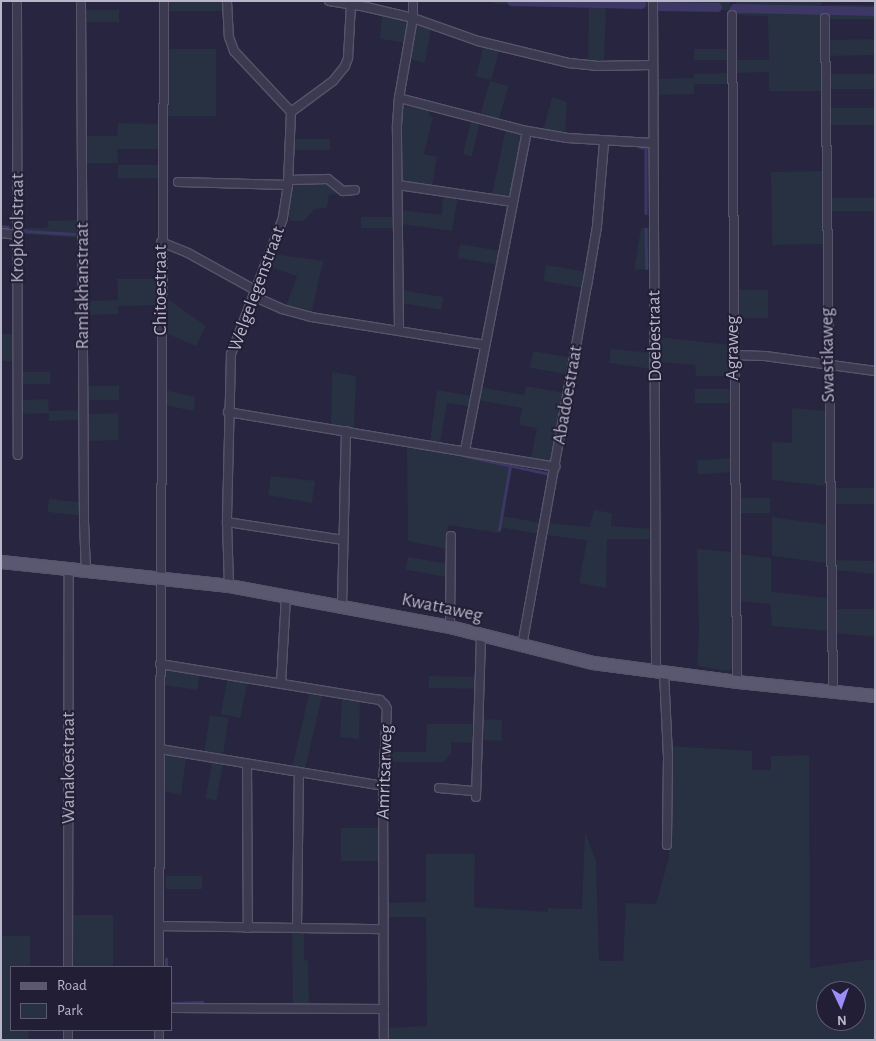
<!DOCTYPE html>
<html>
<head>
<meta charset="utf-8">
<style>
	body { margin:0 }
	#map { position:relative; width:876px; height:1041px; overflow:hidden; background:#282540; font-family:"Alegreya Sans",sans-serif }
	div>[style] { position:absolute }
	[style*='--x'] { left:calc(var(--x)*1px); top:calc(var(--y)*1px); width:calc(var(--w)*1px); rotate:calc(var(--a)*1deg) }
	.green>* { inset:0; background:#273141; transform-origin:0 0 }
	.stream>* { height:2.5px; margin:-1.25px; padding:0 1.25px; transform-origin:1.25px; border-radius:1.25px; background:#3c3765 }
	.canal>* { height:9px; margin:-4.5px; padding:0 4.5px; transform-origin:4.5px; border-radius:4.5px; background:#3c3765 }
	.roads { filter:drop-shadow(1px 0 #57546a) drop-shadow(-1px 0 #57546a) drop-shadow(0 1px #57546a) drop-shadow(0 -1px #57546a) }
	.minor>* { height:8px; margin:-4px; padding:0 4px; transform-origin:4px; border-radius:4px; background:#3c3a50 }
	.primary>* { height:12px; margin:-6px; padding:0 6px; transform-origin:6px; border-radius:6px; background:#5a5870 }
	span { translate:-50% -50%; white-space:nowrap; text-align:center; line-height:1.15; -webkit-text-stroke:4px #211e35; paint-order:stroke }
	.street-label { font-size:19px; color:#b9b6ca }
	.frame { position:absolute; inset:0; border:2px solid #b9b6ca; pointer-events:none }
	.legend { position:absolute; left:10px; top:966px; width:162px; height:65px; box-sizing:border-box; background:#211e35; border:1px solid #5e5b71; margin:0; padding:6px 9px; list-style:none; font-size:15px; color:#b9b6ca }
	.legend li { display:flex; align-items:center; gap:10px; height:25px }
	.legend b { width:25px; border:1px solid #5e5b71 }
	.north { position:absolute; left:816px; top:981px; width:50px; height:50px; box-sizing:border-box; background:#211e35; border:1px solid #5e5b71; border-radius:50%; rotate:177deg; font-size:14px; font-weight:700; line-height:20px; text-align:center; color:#b9b6ca }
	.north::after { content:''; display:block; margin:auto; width:18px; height:22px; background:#9c8ef8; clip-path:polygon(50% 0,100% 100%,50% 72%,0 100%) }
</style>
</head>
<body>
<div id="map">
	<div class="green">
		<i style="left:167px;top:1px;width:56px;height:10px"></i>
		<i style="clip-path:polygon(483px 1px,649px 1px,649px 7px,606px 7px,604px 62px,588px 62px,589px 7px,499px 4px)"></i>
		<i style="left:659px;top:1px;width:71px;height:9px"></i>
		<i style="clip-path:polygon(736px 1px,821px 2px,823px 91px,769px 91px,769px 72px,734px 73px,734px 60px,769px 60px,768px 16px,736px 15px)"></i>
		<i style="clip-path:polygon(827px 5px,875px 5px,875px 55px,827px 56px,827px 40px,875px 39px,874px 19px,827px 19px)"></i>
		<i style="left:119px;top:10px;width:12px;height:35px;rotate:90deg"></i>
		<i style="clip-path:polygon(382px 14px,409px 21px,407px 43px,380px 39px)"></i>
		<i style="clip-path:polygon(419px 24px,431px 28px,425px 63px,410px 59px,415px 27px)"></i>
		<i style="left:484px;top:45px;width:16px;height:32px;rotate:15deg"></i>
		<i style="left:166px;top:49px;width:50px;height:67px"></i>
		<i style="left:728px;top:49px;width:11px;height:34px;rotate:90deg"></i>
		<i style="clip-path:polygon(728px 73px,728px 84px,694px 84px,694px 94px,656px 95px,655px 79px,694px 78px,694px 74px)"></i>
		<i style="left:875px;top:74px;width:15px;height:47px;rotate:90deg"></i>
		<i style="left:490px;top:81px;width:19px;height:34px;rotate:16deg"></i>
		<i style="clip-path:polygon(552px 97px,567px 102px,565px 134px,543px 131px)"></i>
		<i style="clip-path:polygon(405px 106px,430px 109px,429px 116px,433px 117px,424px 154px,437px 157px,432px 187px,401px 181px,400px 126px,401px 109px)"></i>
		<i style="left:875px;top:108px;width:17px;height:48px;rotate:90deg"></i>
		<i style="left:471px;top:120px;width:9px;height:35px;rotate:13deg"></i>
		<i style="clip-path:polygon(118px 123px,161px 124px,160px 149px,117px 149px,118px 163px,87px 163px,87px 136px,117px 136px)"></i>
		<i style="clip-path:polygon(506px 128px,523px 133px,511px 197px,508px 198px,492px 195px)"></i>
		<i style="left:293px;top:139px;width:37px;height:11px"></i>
		<i style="left:118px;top:165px;width:42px;height:13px"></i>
		<i style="left:824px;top:171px;width:73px;height:53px;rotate:89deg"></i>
		<i style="clip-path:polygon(325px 181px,339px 194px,329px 195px,327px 208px,315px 209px,303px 221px,292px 221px,287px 215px,293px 185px,296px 182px)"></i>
		<i style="clip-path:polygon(443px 195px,458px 197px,452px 231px,401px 224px,401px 210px,442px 215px)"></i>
		<i style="left:875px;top:198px;width:13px;height:47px;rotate:90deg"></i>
		<i style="left:361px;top:217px;width:34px;height:11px"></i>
		<i style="clip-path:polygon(81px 220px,79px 238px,24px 234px,21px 233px,20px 228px,48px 228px,48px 221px)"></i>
		<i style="clip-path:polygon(651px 227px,651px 269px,634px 270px,641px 228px)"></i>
		<i style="left:460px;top:244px;width:41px;height:14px;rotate:10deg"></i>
		<i style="clip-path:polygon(273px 254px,323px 261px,312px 311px,286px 306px,297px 276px,268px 266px)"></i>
		<i style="left:546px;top:265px;width:41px;height:16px;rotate:10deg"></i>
		<i style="clip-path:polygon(117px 279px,159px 279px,159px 305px,118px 306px,118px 314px,85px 315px,85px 301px,118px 300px)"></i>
		<i style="left:402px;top:290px;width:42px;height:13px;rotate:10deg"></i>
		<i style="left:735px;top:290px;width:33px;height:28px"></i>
		<i style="clip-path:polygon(165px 297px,206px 326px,196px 346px,165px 333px)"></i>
		<i style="left:16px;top:334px;width:27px;height:15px;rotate:90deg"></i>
		<i style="clip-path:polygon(658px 337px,730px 345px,730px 376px,696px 376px,695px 365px,658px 362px)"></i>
		<i style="clip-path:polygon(611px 349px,652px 353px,652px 369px,609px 363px)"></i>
		<i style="left:533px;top:351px;width:39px;height:17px;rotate:10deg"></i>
		<i style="left:19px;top:372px;width:31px;height:12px"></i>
		<i style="clip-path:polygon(332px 372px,356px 376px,354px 429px,331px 425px)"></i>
		<i style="left:86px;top:386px;width:33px;height:14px"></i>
		<i style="clip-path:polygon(526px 386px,565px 393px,550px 461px,531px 458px,537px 428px,519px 425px,522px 408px,477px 400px,480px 387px,524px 395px)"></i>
		<i style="left:731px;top:389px;width:14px;height:36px;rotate:90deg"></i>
		<i style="clip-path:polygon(165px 390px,195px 397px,194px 411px,164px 405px)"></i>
		<i style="clip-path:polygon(437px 390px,472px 396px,470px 406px,447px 403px,440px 442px,430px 441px)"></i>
		<i style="clip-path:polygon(48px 399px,49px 411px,81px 410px,81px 420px,49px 421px,49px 413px,20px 414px,20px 400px)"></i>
		<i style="clip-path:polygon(792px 408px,825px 411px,826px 486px,772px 480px,772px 442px,792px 443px)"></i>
		<i style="left:118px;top:413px;width:27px;height:33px;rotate:88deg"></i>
		<i style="clip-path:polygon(407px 444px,511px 462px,502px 516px,541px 523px,539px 534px,500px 527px,499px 533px,448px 525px,447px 549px,408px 541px)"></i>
		<i style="left:731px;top:458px;width:14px;height:34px;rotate:86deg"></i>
		<i style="clip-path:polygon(271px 476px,315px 481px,312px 503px,268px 495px)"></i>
		<i style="left:875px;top:488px;width:16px;height:43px;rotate:90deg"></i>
		<i style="left:770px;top:498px;width:15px;height:32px;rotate:90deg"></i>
		<i style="left:49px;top:499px;width:31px;height:13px;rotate:6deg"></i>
		<i style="clip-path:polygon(594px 510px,612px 513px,611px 526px,654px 529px,653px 539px,607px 539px,606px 588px,579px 583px,587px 540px,545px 535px,548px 523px,590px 527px)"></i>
		<i style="clip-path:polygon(772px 517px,828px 525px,827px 563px,772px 556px)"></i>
		<i style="clip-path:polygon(697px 549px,733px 552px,734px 667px,729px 671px,697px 666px,699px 634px)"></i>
		<i style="clip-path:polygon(738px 554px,771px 558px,771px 592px,829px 598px,829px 631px,772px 626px,770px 604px,738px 601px)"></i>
		<i style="left:408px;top:557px;width:41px;height:13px;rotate:10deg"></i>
		<i style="clip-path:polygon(833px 560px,875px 561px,875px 574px,833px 570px)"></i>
		<i style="clip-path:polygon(834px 609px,875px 609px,875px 637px,834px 633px)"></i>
		<i style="left:164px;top:668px;width:36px;height:17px;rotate:8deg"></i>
		<i style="left:429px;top:676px;width:45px;height:12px;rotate:1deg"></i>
		<i style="left:228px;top:677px;width:20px;height:38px;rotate:11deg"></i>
		<i style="left:310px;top:690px;width:13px;height:81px;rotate:13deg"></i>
		<i style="clip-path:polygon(342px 696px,360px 700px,359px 739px,340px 737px)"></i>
		<i style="left:210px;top:715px;width:19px;height:40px;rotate:9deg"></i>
		<i style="left:477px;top:719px;width:25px;height:21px;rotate:2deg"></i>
		<i style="clip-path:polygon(427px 724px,473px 724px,472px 743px,451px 742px,451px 753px,444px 762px,386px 762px,386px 752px,426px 752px)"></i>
		<i style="clip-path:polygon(evenodd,670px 746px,752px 751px,752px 770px,771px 770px,771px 756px,809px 755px,810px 968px,874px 959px,875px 940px,875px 1040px,383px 1040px,382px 1028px,427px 1026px,426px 917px,384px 917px,384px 903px,426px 902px,426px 854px,475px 854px,474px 907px,548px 912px,548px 908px,582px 909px,585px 832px,596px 861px,599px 961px,623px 961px,626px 903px,656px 904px,669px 857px,670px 746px,826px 991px,856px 991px,856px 1021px,826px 1021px,826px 991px)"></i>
		<i style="clip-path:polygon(170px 754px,186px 757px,181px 795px,163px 791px,164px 758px)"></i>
		<i style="left:212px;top:762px;width:11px;height:37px;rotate:10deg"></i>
		<i style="left:341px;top:828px;width:39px;height:33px"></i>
		<i style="left:166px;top:876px;width:36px;height:13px"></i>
		<i style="left:113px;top:915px;width:52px;height:42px;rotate:90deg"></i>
		<i style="clip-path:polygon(292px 930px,304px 930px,304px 960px,308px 961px,309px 1005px,293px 1005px)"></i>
		<i style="clip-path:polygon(1px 936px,30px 936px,30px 967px,11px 967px,11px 1030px,29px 1030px,28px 1040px,1px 1040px)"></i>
	</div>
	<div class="stream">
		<i style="--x:640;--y:147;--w:6;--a:9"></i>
		<i style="--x:646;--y:148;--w:65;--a:90"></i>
		<i style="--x:1;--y:226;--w:7;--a:8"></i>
		<i style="--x:22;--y:228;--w:4;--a:56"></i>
		<i style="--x:24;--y:231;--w:50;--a:3.4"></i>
		<i style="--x:646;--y:229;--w:39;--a:89"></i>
		<i style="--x:465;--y:456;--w:83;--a:11.9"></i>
		<i style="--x:499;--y:530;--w:65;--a:-80.2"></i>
		<i style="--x:166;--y:967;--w:8;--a:-90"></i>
		<i style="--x:171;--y:1003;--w:31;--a:-2"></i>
	</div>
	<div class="canal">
		<i style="--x:511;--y:1;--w:130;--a:1.3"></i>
		<i style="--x:658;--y:6;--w:59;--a:1"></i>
		<i style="--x:734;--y:8;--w:141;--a:1.2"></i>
	</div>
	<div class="roads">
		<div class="minor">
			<i style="--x:17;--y:1;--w:454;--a:89.9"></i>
			<i style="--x:81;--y:1;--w:521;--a:89.67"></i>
			<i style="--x:84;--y:522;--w:50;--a:87.7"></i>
			<i style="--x:227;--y:1;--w:36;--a:87"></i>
			<i style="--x:229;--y:37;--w:15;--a:70"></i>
			<i style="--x:234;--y:51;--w:83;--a:46.9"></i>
			<i style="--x:291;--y:112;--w:73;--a:92.4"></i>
			<i style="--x:288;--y:185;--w:33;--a:99"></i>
			<i style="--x:283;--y:218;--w:146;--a:110.9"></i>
			<i style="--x:231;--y:354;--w:168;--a:91.4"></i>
			<i style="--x:227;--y:522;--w:64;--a:88.2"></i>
			<i style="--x:329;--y:1;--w:37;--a:9"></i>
			<i style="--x:366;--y:7;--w:48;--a:13.2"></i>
			<i style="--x:413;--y:18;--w:69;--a:19.5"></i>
			<i style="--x:478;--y:41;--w:94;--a:13.6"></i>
			<i style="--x:569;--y:63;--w:27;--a:6"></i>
			<i style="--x:596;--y:66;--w:57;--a:-1"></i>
			<i style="--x:653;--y:1;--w:670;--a:89.74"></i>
			<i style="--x:732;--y:15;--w:667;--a:89.57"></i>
			<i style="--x:825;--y:18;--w:673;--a:89.32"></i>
			<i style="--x:399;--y:98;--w:132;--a:14.5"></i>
			<i style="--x:527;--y:131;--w:41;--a:9.9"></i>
			<i style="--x:567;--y:138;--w:86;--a:3.3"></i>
			<i style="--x:291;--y:112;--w:52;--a:-36.4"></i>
			<i style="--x:333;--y:81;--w:19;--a:-51"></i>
			<i style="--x:345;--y:66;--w:9;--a:-69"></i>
			<i style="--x:348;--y:58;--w:53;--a:-86.8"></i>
			<i style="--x:288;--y:180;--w:40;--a:-1.4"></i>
			<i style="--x:328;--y:179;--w:19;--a:39"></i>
			<i style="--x:343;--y:191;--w:12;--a:-5"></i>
			<i style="--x:178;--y:182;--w:110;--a:1.6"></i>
			<i style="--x:398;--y:185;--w:116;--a:8.4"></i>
			<i style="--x:1;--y:233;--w:17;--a:7"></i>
			<i style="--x:161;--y:242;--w:29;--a:22"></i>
			<i style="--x:188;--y:253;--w:77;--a:28.9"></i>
			<i style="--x:253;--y:296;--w:32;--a:24"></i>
			<i style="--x:282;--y:309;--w:30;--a:15"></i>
			<i style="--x:311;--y:317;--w:176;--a:9.1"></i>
			<i style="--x:399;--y:330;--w:205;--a:-90.6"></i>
			<i style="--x:397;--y:125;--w:27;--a:-86"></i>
			<i style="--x:399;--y:98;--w:81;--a:-80.1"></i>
			<i style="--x:413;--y:18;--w:17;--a:-90"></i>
			<i style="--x:733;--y:355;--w:32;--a:2"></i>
			<i style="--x:765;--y:356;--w:111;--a:7.8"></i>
			<i style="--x:228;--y:412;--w:332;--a:9.5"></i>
			<i style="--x:465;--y:450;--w:325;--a:-79"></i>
			<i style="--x:227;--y:522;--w:117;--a:8.8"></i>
			<i style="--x:342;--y:607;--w:176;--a:-88.7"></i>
			<i style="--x:450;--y:627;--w:91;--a:-89.4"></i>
			<i style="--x:522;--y:646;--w:366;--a:-79.8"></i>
			<i style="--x:587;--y:286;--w:61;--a:-80.5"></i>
			<i style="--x:597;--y:226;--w:84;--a:-85.2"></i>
			<i style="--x:160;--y:664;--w:223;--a:9.3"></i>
			<i style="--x:380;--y:700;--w:7;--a:45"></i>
			<i style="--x:385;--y:705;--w:4;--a:63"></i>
			<i style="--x:387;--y:709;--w:77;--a:93"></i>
			<i style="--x:383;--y:786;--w:254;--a:89.8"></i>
			<i style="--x:664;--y:672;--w:85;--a:87.3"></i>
			<i style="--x:668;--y:757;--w:88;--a:90.7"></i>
			<i style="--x:281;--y:683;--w:88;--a:-86.7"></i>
			<i style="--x:160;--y:749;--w:226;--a:9.4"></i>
			<i style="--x:247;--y:764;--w:164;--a:89.7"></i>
			<i style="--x:439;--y:788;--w:37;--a:5"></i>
			<i style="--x:476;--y:797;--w:163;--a:-88.2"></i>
			<i style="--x:160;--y:926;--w:223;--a:0.8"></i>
			<i style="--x:297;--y:928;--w:155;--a:-89.3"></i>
			<i style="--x:68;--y:967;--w:398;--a:-89.9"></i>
			<i style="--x:159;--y:967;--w:966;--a:-89.7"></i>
			<i style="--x:171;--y:1008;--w:213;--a:0.3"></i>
			<i style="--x:68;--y:1040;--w:10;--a:-90"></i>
			<i style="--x:159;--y:1040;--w:10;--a:-90"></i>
		</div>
		<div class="primary">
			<i style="--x:1;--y:562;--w:229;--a:6"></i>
			<i style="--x:229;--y:586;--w:225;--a:10.5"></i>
			<i style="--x:450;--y:627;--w:147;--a:14.1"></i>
			<i style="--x:593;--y:663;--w:145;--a:7.5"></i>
			<i style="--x:737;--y:682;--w:139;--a:5.8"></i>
		</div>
	</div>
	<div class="street-label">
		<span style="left:18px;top:228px;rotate:-90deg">Kropkoolstraat</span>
		<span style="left:83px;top:286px;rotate:-90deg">Ramlakhanstraat</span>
		<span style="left:257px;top:289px;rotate:-70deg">Welgelegenstraat</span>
		<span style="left:161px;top:290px;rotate:-90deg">Chitoestraat</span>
		<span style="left:655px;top:336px;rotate:-91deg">Doebestraat</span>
		<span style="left:733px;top:348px;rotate:-90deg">Agraweg</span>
		<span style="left:828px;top:355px;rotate:-91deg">Swastikaweg</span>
		<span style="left:568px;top:395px;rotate:-80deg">Abadoestraat</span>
		<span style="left:442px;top:608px;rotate:12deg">Kwattaweg</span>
		<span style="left:69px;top:768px;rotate:-90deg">Wanakoestraat</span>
		<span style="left:385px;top:772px;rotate:-88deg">Amritsarweg</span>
	</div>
	<div class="frame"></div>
	<ul class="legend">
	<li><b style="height:6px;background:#5a5870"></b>Road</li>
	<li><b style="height:14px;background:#273141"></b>Park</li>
	</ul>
	<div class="north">N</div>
</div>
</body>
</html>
